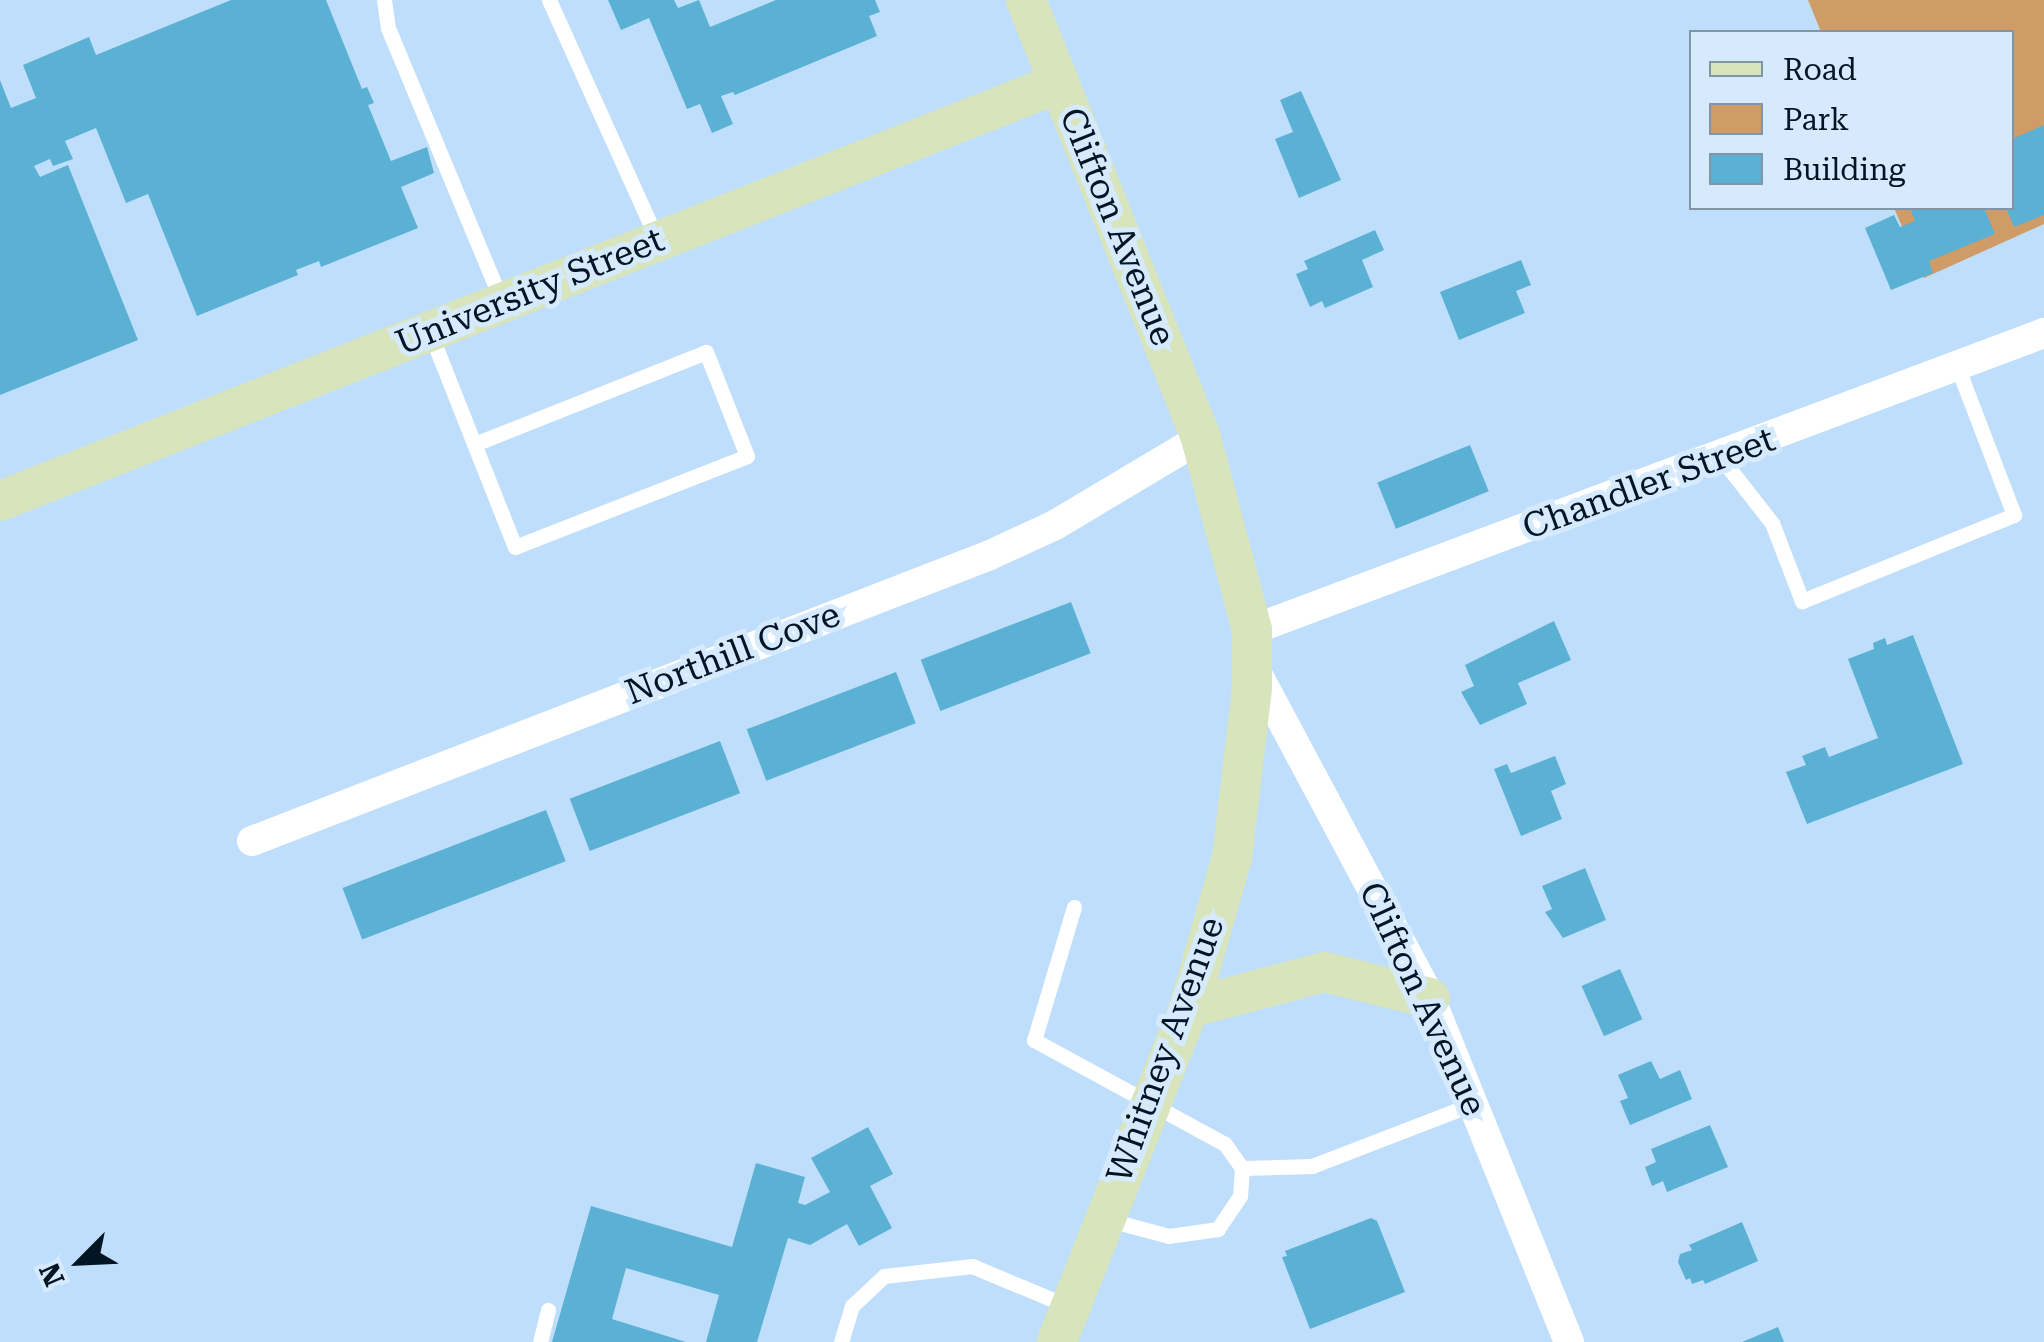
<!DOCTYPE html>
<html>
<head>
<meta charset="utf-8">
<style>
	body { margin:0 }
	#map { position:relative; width:2044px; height:1342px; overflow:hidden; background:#bfdefb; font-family:"Roboto Serif",serif }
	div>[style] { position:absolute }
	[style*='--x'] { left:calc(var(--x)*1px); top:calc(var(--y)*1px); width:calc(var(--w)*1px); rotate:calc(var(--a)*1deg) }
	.green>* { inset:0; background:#cf9c67 }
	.building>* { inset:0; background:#5bb1d3; transform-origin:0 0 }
	.lane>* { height:15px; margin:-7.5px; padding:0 7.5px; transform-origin:7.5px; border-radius:7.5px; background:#fff }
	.street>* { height:30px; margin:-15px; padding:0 15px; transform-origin:15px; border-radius:15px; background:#fff }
	.secondary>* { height:40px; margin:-20px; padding:0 20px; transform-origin:20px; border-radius:20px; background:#d8e5bc }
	span { translate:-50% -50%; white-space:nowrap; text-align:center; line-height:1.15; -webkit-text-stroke:10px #d5eafd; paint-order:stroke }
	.street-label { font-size:35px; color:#021525 }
	.legend { position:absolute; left:1689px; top:30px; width:325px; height:180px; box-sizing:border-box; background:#d5eafd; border:2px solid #8195a7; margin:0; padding:12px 18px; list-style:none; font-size:30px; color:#021525 }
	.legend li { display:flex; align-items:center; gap:20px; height:50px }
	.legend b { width:50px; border:2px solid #8195a7 }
	.north { position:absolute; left:30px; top:1212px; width:100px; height:100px; -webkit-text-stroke:8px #d5eafd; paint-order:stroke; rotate:246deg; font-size:28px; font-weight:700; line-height:40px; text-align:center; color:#021525 }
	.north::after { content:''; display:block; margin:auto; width:35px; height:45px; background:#021525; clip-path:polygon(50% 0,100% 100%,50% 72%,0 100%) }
</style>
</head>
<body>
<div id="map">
	<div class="green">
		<i style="clip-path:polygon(1808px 0,2044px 0,2044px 224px,1924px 278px,1894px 208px,2012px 208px,2012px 32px,1821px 32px)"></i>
	</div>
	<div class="building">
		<i style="clip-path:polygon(231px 0,326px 0,362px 89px,367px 87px,374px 103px,368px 105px,391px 161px,427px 147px,434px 173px,401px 187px,418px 228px,321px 267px,319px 261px,296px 270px,298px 275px,197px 316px,148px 194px,126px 203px,96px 128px,65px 141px,73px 159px,53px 166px,50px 159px,34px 166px,40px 177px,68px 165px,138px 340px,0 395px,0 80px,11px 108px,36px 98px,23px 65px,89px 37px,96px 55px)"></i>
		<i style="clip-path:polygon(608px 0,674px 0,678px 8px,699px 0,710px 27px,776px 0,875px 0,880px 12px,869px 16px,877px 36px,735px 95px,733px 92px,721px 96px,733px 124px,712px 133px,700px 104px,687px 109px,649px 18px,621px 30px)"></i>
		<i style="clip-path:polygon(1301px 91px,1341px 180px,1299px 198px,1275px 139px,1293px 132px,1280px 100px)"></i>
		<i style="clip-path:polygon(2044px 125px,2044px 215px,2014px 227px,2006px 208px,2012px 208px,2012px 139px)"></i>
		<i style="clip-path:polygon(1910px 208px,1984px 208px,1995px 234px,1929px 261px,1933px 273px,1891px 290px,1865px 228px,1894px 215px,1900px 227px,1915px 221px)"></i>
		<i style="clip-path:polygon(1375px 230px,1384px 250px,1362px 260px,1373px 287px,1325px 308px,1322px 301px,1310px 307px,1296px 274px,1308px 269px,1304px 261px)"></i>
		<i style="clip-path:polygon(1521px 260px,1531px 285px,1516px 291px,1525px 313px,1459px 340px,1440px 292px)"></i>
		<i style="left:1470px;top:445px;width:50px;height:100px;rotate:68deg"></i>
		<i style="left:1071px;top:602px;width:55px;height:161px;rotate:69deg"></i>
		<i style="clip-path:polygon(1554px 621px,1571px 660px,1518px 683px,1527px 704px,1480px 725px,1461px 692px,1474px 686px,1465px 665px)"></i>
		<i style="clip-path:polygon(1913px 635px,1963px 764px,1807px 824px,1786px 772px,1806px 765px,1802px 756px,1825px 747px,1829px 757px,1878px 738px,1848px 659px,1874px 649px,1873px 643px,1885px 638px,1887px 645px)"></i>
		<i style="left:896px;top:672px;width:55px;height:160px;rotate:69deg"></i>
		<i style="left:720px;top:741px;width:56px;height:161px;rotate:69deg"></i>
		<i style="clip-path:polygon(1555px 756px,1566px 784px,1551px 791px,1562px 819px,1521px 836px,1494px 769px,1507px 764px,1511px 773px)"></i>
		<i style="left:546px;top:810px;width:55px;height:218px;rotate:69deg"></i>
		<i style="clip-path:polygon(1585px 868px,1606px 920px,1563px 938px,1545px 912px,1552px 909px,1542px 886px)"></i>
		<i style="left:1620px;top:969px;width:55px;height:42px;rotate:66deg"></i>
		<i style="clip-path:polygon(1651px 1061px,1660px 1079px,1680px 1070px,1692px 1099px,1630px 1125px,1620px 1101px,1628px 1098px,1618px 1075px)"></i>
		<i style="clip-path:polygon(1710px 1125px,1728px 1167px,1667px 1192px,1663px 1181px,1652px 1186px,1645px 1167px,1656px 1162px,1651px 1149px)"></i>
		<i style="clip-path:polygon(868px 1127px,893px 1174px,870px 1186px,892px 1228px,859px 1246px,847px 1224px,810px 1245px,788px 1238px,757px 1342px,706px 1342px,719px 1295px,626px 1268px,612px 1319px,686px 1342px,552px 1342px,591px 1206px,732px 1247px,756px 1163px,805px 1177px,798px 1203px,805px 1205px,830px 1192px,811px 1158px)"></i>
		<i style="clip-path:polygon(1371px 1218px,1377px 1221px,1405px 1292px,1310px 1329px,1282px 1257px,1287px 1256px,1285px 1251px)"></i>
		<i style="clip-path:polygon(1742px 1222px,1758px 1261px,1705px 1284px,1703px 1280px,1692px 1284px,1690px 1278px,1686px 1280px,1678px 1262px,1680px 1254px,1692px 1250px,1689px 1245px)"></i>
		<i style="clip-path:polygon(1778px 1327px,1784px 1342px,1742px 1342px)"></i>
	</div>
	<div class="lane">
		<i style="--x:384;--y:0;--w:28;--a:82"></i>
		<i style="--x:388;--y:28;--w:297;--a:67.4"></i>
		<i style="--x:549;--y:0;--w:265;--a:65.7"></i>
		<i style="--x:431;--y:335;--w:228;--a:68.4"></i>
		<i style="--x:515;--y:547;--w:249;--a:-21.4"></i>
		<i style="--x:747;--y:456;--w:112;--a:-111.5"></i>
		<i style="--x:706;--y:352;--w:249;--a:158.3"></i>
		<i style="--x:1721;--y:458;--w:83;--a:51.9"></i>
		<i style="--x:1772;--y:523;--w:84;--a:69"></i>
		<i style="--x:1802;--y:601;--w:229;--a:-22.1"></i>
		<i style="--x:2014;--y:515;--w:157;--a:-110.9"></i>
		<i style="--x:1074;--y:907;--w:139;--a:106.7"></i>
		<i style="--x:1034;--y:1040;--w:217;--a:28.6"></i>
		<i style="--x:1225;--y:1144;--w:29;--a:55"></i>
		<i style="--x:1242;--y:1168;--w:28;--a:94"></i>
		<i style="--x:1240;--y:1196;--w:40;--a:124"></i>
		<i style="--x:1218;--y:1229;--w:49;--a:171.9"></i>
		<i style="--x:1169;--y:1236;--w:62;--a:-165.1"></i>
		<i style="--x:1242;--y:1168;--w:70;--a:-1.6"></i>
		<i style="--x:1312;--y:1166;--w:173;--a:-21.1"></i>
		<i style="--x:540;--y:1342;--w:33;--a:-76"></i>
		<i style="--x:841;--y:1342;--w:38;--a:-73"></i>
		<i style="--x:852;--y:1306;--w:44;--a:-43.2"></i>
		<i style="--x:884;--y:1276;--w:89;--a:-6.5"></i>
		<i style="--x:972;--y:1266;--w:106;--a:22.7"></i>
	</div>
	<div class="street">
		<i style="--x:1252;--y:630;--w:846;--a:-20.56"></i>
		<i style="--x:1253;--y:666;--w:376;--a:61.9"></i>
		<i style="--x:1430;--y:998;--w:371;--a:68"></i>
		<i style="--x:252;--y:841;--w:791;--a:-21.18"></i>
		<i style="--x:990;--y:555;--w:72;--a:-24.8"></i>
		<i style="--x:1055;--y:525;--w:170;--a:-30.8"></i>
	</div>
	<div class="secondary">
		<i style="--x:1026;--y:0;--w:472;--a:68.2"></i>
		<i style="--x:1201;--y:438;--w:199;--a:75.1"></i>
		<i style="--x:1252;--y:630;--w:58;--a:90"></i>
		<i style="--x:1252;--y:688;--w:170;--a:96.7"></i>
		<i style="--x:1232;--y:857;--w:157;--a:105.9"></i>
		<i style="--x:1189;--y:1008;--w:359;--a:111.6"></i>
		<i style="--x:0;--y:501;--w:1139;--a:-21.54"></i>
		<i style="--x:1189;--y:1008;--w:140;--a:-14.9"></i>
		<i style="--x:1324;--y:972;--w:109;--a:13.8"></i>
	</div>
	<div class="street-label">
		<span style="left:1117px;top:227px;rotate:68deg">Clifton Avenue</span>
		<span style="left:530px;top:292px;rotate:-22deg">University Street</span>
		<span style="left:1649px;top:484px;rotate:-20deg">Chandler Street</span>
		<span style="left:733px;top:654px;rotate:-21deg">Northill Cove</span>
		<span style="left:1422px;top:999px;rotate:65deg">Clifton Avenue</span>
		<span style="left:1166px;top:1050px;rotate:-70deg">Whitney Avenue</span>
	</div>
	<ul class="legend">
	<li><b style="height:12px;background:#d8e5bc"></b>Road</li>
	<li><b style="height:28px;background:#cf9c67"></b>Park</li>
	<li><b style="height:28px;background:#5bb1d3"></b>Building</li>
	</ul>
	<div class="north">N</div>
</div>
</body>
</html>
